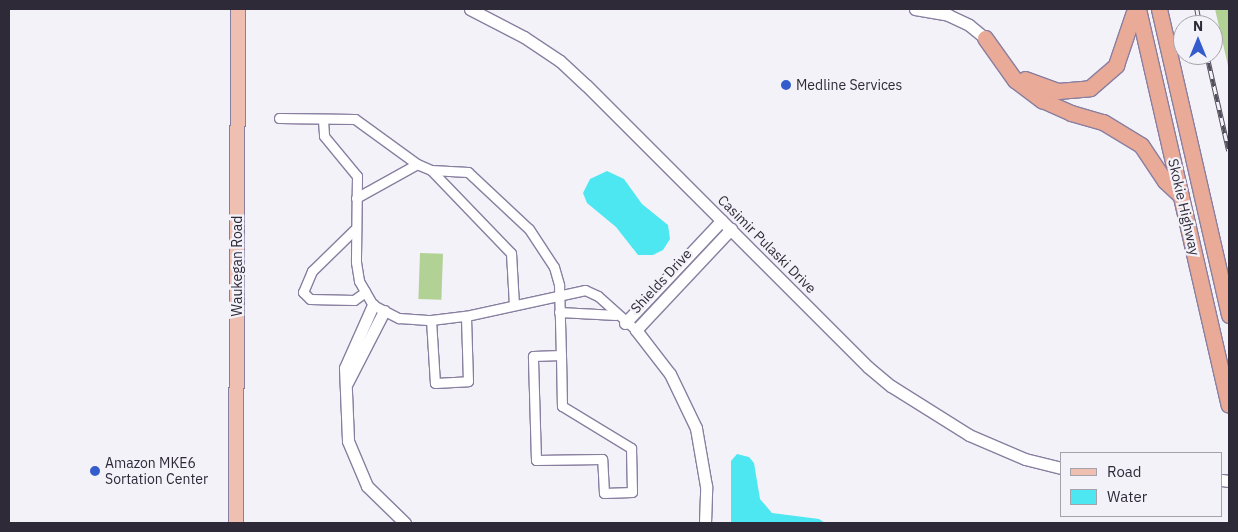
<!DOCTYPE html>
<html>
<head>
<meta charset="utf-8">
<style>
	body { margin:0 }
	#map { position:relative; width:1238px; height:532px; overflow:hidden; background:#f4f2f9; font-family:"IBM Plex Sans",sans-serif }
	div>[style] { position:absolute }
	[style*='--x'] { left:calc(var(--x)*1px); top:calc(var(--y)*1px); width:calc(var(--w)*1px); rotate:calc(var(--a)*1deg) }
	.green>* { inset:0; background:#b2d194; transform-origin:0 0 }
	.water>* { inset:0; background:#4de7f2 }
	.roads { filter:drop-shadow(1px 0 #887fa0) drop-shadow(-1px 0 #887fa0) drop-shadow(0 1px #887fa0) drop-shadow(0 -1px #887fa0) }
	.minor>* { height:9px; margin:-4.5px; padding:0 4.5px; transform-origin:4.5px; border-radius:4.5px; background:#fff }
	.tertiary>* { height:11px; margin:-5.5px; padding:0 5.5px; transform-origin:5.5px; border-radius:5.5px; background:#fff }
	.primary>* { height:14px; margin:-7px; padding:0 7px; transform-origin:7px; border-radius:7px; background:#efbfb2 }
	.trunk>* { height:15px; margin:-7.5px; padding:0 7.5px; transform-origin:7.5px; border-radius:7.5px; background:#eaaa98 }
	.rail>* { height:4.5px; margin-top:-2.25px; transform-origin:0; background:repeating-linear-gradient(90deg,#f4f2f9 0 8px,#524e5b 0 16px); box-sizing:border-box; border-block:1px solid #524e5b }
	.dots>* { width:14px; height:14px; translate:-50% -50%; box-sizing:border-box; border:2px solid #f4f2f9; border-radius:50% }
	span { translate:-50% -50%; white-space:nowrap; text-align:center; line-height:1.15; -webkit-text-stroke:4.5px #f4f2f9; paint-order:stroke }
	.poi-label { font-size:14px; color:#2e2a38 }
	.left { translate:0 -50%; text-align:left }
	.street-label { font-size:14px; color:#2e2a38 }
	.frame { position:absolute; inset:0; border:10px solid #2e2a38; pointer-events:none }
	.legend { position:absolute; left:1060px; top:452px; width:162px; height:65px; box-sizing:border-box; background:#f4f2f9; border:1px solid #a5a2ac; margin:0; padding:6px 9px; list-style:none; font-size:15px; color:#2e2a38 }
	.legend li { display:flex; align-items:center; gap:10px; height:25px }
	.legend b { width:25px; border:1px solid #a5a2ac }
	.north { position:absolute; left:1173px; top:15px; width:50px; height:50px; box-sizing:border-box; background:#f4f2f9; border:1px solid #a5a2ac; border-radius:50%; rotate:0deg; font-size:14px; font-weight:700; line-height:20px; text-align:center; color:#2e2a38 }
	.north::after { content:''; display:block; margin:auto; width:18px; height:22px; background:#345ccc; clip-path:polygon(50% 0,100% 100%,50% 72%,0 100%) }
</style>
</head>
<body>
<div id="map">
	<div class="green">
		<i style="clip-path:polygon(1215px 9px,1229px 9px,1229px 70px)"></i>
		<i style="left:420px;top:253px;width:23px;height:46px;rotate:2deg"></i>
	</div>
	<div class="water">
		<i style="clip-path:polygon(607px 171px,624px 179px,642px 204px,668px 225px,670px 239px,663px 250px,653px 255px,638px 255px,616px 227px,587px 203px,583px 193px,590px 179px)"></i>
		<i style="clip-path:polygon(737px 454px,749px 457px,754px 463px,760px 499px,772px 513px,819px 519px,825px 523px,731px 523px,731px 461px)"></i>
	</div>
	<div class="roads">
		<div class="minor">
			<i style="--x:279;--y:118;--w:76;--a:0.8"></i>
			<i style="--x:355;--y:119;--w:77;--a:36"></i>
			<i style="--x:417;--y:164;--w:15;--a:23"></i>
			<i style="--x:431;--y:170;--w:37;--a:3"></i>
			<i style="--x:468;--y:172;--w:83;--a:43.1"></i>
			<i style="--x:529;--y:229;--w:45;--a:56.7"></i>
			<i style="--x:554;--y:267;--w:19;--a:74"></i>
			<i style="--x:559;--y:285;--w:70;--a:88.4"></i>
			<i style="--x:323;--y:120;--w:16;--a:86"></i>
			<i style="--x:324;--y:136;--w:52;--a:50.5"></i>
			<i style="--x:357;--y:176;--w:86;--a:90.7"></i>
			<i style="--x:356;--y:262;--w:19;--a:81"></i>
			<i style="--x:359;--y:281;--w:28;--a:60"></i>
			<i style="--x:373;--y:305;--w:29;--a:27"></i>
			<i style="--x:399;--y:318;--w:32;--a:4"></i>
			<i style="--x:431;--y:320;--w:35;--a:-7"></i>
			<i style="--x:466;--y:316;--w:122;--a:-12.3"></i>
			<i style="--x:585;--y:290;--w:14;--a:25"></i>
			<i style="--x:598;--y:296;--w:51;--a:41.8"></i>
			<i style="--x:431;--y:170;--w:115;--a:46.1"></i>
			<i style="--x:511;--y:253;--w:52;--a:86.7"></i>
			<i style="--x:356;--y:198;--w:70;--a:-29.1"></i>
			<i style="--x:354;--y:230;--w:59;--a:135.7"></i>
			<i style="--x:312;--y:271;--w:23;--a:113"></i>
			<i style="--x:303;--y:292;--w:10;--a:45"></i>
			<i style="--x:310;--y:299;--w:44;--a:1.3"></i>
			<i style="--x:354;--y:300;--w:14;--a:-36"></i>
			<i style="--x:559;--y:312;--w:57;--a:3"></i>
			<i style="--x:431;--y:320;--w:63;--a:86.4"></i>
			<i style="--x:435;--y:383;--w:33;--a:-3"></i>
			<i style="--x:468;--y:381;--w:65;--a:-91.8"></i>
			<i style="--x:561;--y:355;--w:51;--a:88.9"></i>
			<i style="--x:562;--y:406;--w:81;--a:31.3"></i>
			<i style="--x:631;--y:448;--w:44;--a:88.7"></i>
			<i style="--x:632;--y:492;--w:28;--a:178"></i>
			<i style="--x:604;--y:493;--w:34;--a:-93"></i>
			<i style="--x:602;--y:459;--w:66;--a:179.1"></i>
			<i style="--x:536;--y:460;--w:104;--a:-91.7"></i>
			<i style="--x:533;--y:356;--w:28;--a:-2"></i>
		</div>
		<div class="tertiary">
			<i style="--x:470;--y:9;--w:61;--a:27.4"></i>
			<i style="--x:524;--y:37;--w:43;--a:33.7"></i>
			<i style="--x:560;--y:61;--w:35;--a:43"></i>
			<i style="--x:586;--y:85;--w:399;--a:45"></i>
			<i style="--x:868;--y:367;--w:30;--a:40"></i>
			<i style="--x:891;--y:386;--w:92;--a:32.1"></i>
			<i style="--x:969;--y:435;--w:61;--a:23.2"></i>
			<i style="--x:1025;--y:459;--w:38;--a:14"></i>
			<i style="--x:915;--y:9;--w:34;--a:10"></i>
			<i style="--x:948;--y:15;--w:23;--a:25"></i>
			<i style="--x:969;--y:25;--w:21;--a:39"></i>
			<i style="--x:373;--y:305;--w:69;--a:114"></i>
			<i style="--x:345;--y:368;--w:73;--a:87.6"></i>
			<i style="--x:348;--y:441;--w:49;--a:67.1"></i>
			<i style="--x:367;--y:486;--w:53;--a:44.2"></i>
			<i style="--x:625;--y:323;--w:141;--a:-46.7"></i>
			<i style="--x:347;--y:383;--w:81;--a:-62.8"></i>
			<i style="--x:1222;--y:480;--w:7;--a:8"></i>
			<i style="--x:705;--y:523;--w:37;--a:-88"></i>
			<i style="--x:706;--y:486;--w:59;--a:-99.8"></i>
			<i style="--x:696;--y:428;--w:60;--a:-115.7"></i>
			<i style="--x:670;--y:374;--w:56;--a:-127.7"></i>
			<i style="--x:636;--y:330;--w:139;--a:-46.8"></i>
		</div>
		<div class="primary">
			<i style="--x:236;--y:523;--w:514;--a:-89.78"></i>
		</div>
		<div class="trunk">
			<i style="--x:1138;--y:9;--w:406;--a:77.1"></i>
			<i style="--x:1159;--y:9;--w:314;--a:77.1"></i>
			<i style="--x:985;--y:38;--w:52;--a:54.5"></i>
			<i style="--x:1015;--y:80;--w:34;--a:37"></i>
			<i style="--x:1042;--y:100;--w:32;--a:24"></i>
			<i style="--x:1071;--y:113;--w:33;--a:16"></i>
			<i style="--x:1103;--y:122;--w:44;--a:31.2"></i>
			<i style="--x:1141;--y:145;--w:43;--a:56.3"></i>
			<i style="--x:1165;--y:181;--w:22;--a:43"></i>
			<i style="--x:1025;--y:79;--w:35;--a:20"></i>
			<i style="--x:1058;--y:91;--w:32;--a:-5"></i>
			<i style="--x:1090;--y:88;--w:35;--a:-41"></i>
			<i style="--x:1116;--y:65;--w:59;--a:-71.3"></i>
		</div>
	</div>
	<div class="rail">
		<i style="--x:1197;--y:9;--w:16;--a:79"></i>
		<i style="--x:1207;--y:55;--w:98;--a:77.1"></i>
	</div>
	<div class="dots">
		<i style="left:786px;top:85px;background:#345ccc"></i>
		<i style="left:95px;top:471px;background:#345ccc"></i>
	</div>
	<div class="poi-label">
		<span class="left" style="left:796px;top:85px">Medline Services</span>
		<span class="left" style="left:105px;top:471px">Amazon MKE6<br>Sortation Center</span>
	</div>
	<div class="street-label">
		<span style="left:1184px;top:207px;rotate:77deg">Skokie Highway</span>
		<span style="left:767px;top:244px;rotate:45deg">Casimir Pulaski Drive</span>
		<span style="left:237px;top:266px;rotate:-90deg">Waukegan Road</span>
		<span style="left:661px;top:281px;rotate:-47deg">Shields Drive</span>
	</div>
	<div class="frame"></div>
	<ul class="legend">
	<li><b style="height:6px;background:#efbfb2"></b>Road</li>
	<li><b style="height:14px;background:#4de7f2"></b>Water</li>
	</ul>
	<div class="north">N</div>
</div>
</body>
</html>
